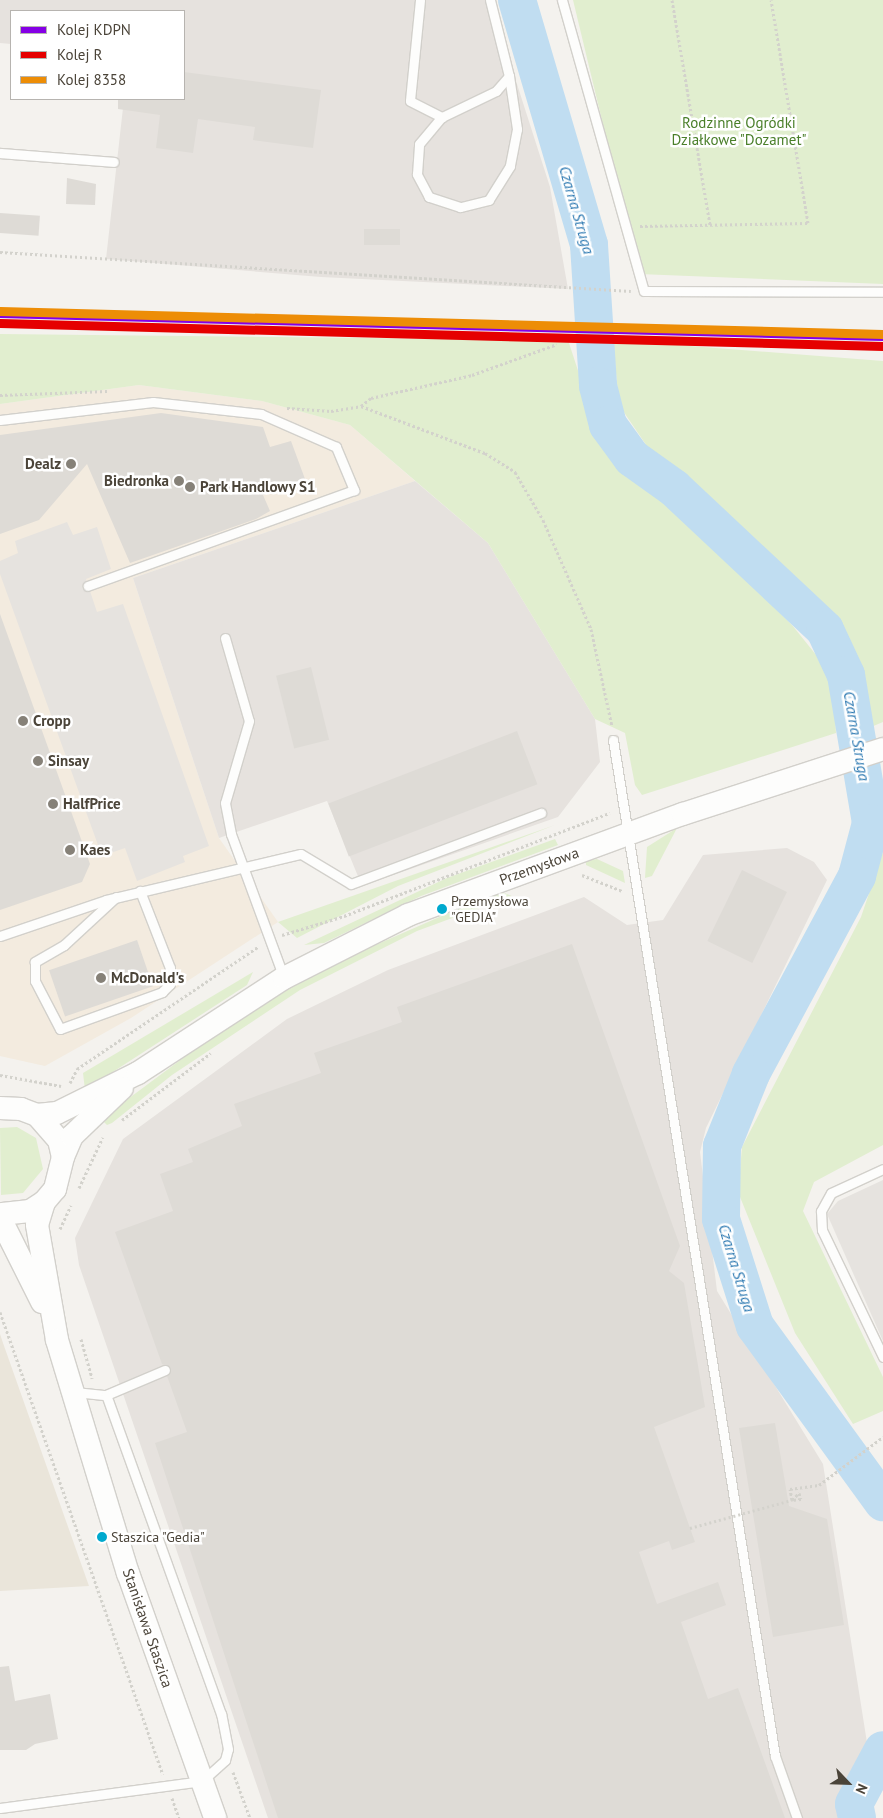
<!DOCTYPE html>
<html>
<head>
<meta charset="utf-8">
<style>
	body { margin:0 }
	#map { position:relative; width:883px; height:1818px; overflow:hidden; background:#f4f2ee; font-family:"PT Sans",sans-serif }
	div>[style] { position:absolute }
	[style*='--x'] { left:calc(var(--x)*1px); top:calc(var(--y)*1px); width:calc(var(--w)*1px); rotate:calc(var(--a)*1deg) }
	.commercial>* { inset:0; background:#f3ebdf }
	.industrial>* { inset:0; background:#e6e2de }
	.education>* { inset:0; background:#eae5da }
	.green>* { inset:0; background:#e1eecf }
	.parking>* { inset:0; background:#e6e3df }
	.river>* { height:38px; margin:-19px; padding:0 19px; transform-origin:19px; border-radius:19px; background:#c0ddf1 }
	.building>* { inset:0; background:#dedbd6; transform-origin:0 0 }
	.path>* { height:3px; margin-top:-1.5px; transform-origin:0; background:repeating-linear-gradient(90deg,#d3d2cc 0 2.5px,transparent 0 5px) }
	.roads { filter:drop-shadow(1px 0 #d2d0cb) drop-shadow(-1px 0 #d2d0cb) drop-shadow(0 1px #d2d0cb) drop-shadow(0 -1px #d2d0cb) }
	.service>* { height:9px; margin:-4.5px; padding:0 4.5px; transform-origin:4.5px; border-radius:4.5px; background:#fdfdfc }
	.tertiary>* { height:22px; margin:-11px; padding:0 11px; transform-origin:11px; border-radius:11px; background:#fdfdfc }
	.path-bridge>* { height:3px; margin-top:-1.5px; transform-origin:0; background:repeating-linear-gradient(90deg,#d3d2cc 0 2.5px,transparent 0 5px) }
	.rail-1>* { height:9px; margin:-4.5px; padding:0 4.5px; transform-origin:4.5px; border-radius:4.5px; background:#8500e5 }
	.rail-2>* { height:9px; margin:-4.5px; padding:0 4.5px; transform-origin:4.5px; border-radius:4.5px; background:#e50000 }
	.rail-3>* { height:9px; margin:-4.5px; padding:0 4.5px; transform-origin:4.5px; border-radius:4.5px; background:#ed8d06 }
	.dots>* { width:14px; height:14px; translate:-50% -50%; box-sizing:border-box; border:2px solid #fff; border-radius:50% }
	span { translate:-50% -50%; white-space:nowrap; text-align:center; line-height:1.15; -webkit-text-stroke:5px #fff; paint-order:stroke }
	.bus-label { font-size:14px; color:#4b4439 }
	.left { translate:0 -50%; text-align:left }
	.park-label { font-size:15px; color:#4a7f2a }
	.poi-label { font-size:15px; color:#4b4439; font-weight:700 }
	.right { translate:-100% -50%; text-align:right }
	.street-label { font-size:15px; color:#4b4439 }
	.water-label { font-size:16px; color:#2e7ab2; font-style:italic }
	.legend { position:absolute; left:10px; top:10px; width:175px; height:90px; box-sizing:border-box; background:#fff; border:1px solid #b7b4b0; margin:0; padding:6px 9px; list-style:none; font-size:15px; color:#4b4439 }
	.legend li { display:flex; align-items:center; gap:10px; height:25px }
	.legend b { width:25px; border:1px solid #b7b4b0 }
	.north { position:absolute; left:823px; top:1758px; width:50px; height:50px; -webkit-text-stroke:4px #fff; paint-order:stroke; rotate:114deg; font-size:14px; font-weight:700; line-height:20px; text-align:center; color:#4b4439 }
	.north::after { content:''; display:block; margin:auto; width:18px; height:22px; background:#4b4439; clip-path:polygon(50% 0,100% 100%,50% 72%,0 100%) }
</style>
</head>
<body>
<div id="map">
	<div class="commercial">
		<i style="clip-path:polygon(139px 385px,262px 401px,350px 425px,415px 481px,133px 578px,219px 838px,278px 922px,131px 1018px,45px 1066px,0 1056px,0 404px)"></i>
	</div>
	<div class="industrial">
		<i style="clip-path:polygon(0 0,490px 0,550px 187px,568px 289px,321px 277px,106px 259px,124px 99px,184px 99px,184px 11px,11px 11px,11px 44px,0 43px)"></i>
		<i style="clip-path:polygon(415px 481px,488px 543px,595px 719px,600px 762px,558px 817px,362px 886px,327px 801px,219px 838px,133px 578px)"></i>
		<i style="clip-path:polygon(787px 848px,814px 862px,827px 880px,706px 1128px,700px 1152px,717px 1291px,823px 1464px,868px 1749px,842px 1802px,844px 1818px,268px 1818px,79px 1265px,75px 1238px,123px 1139px,287px 1019px,388px 970px,584px 897px,627px 925px,663px 920px,703px 855px)"></i>
	</div>
	<div class="education">
		<i style="clip-path:polygon(0 1334px,3px 1343px,89px 1586px,0 1591px)"></i>
	</div>
	<div class="green">
		<i style="clip-path:polygon(573px 0,883px 0,883px 284px,639px 274px)"></i>
		<i style="clip-path:polygon(0 334px,568px 340px,601px 441px,678px 510px,792px 625px,833px 676px,836px 733px,642px 795px,635px 785px,625px 733px,595px 719px,488px 543px,350px 425px,262px 401px,139px 385px,0 404px)"></i>
		<i style="clip-path:polygon(613px 340px,883px 361px,883px 722px,871px 727px,853px 651px,821px 606px,653px 455px,619px 405px)"></i>
		<i style="clip-path:polygon(555px 825px,398px 886px,297px 938px,278px 922px)"></i>
		<i style="clip-path:polygon(677px 828px,652px 876px,645px 878px,647px 847px)"></i>
		<i style="clip-path:polygon(555px 839px,558px 845px,421px 896px,324px 943px,304px 945px,447px 878px)"></i>
		<i style="clip-path:polygon(883px 852px,883px 1145px,814px 1182px,803px 1211px,883px 1377px,883px 1411px,853px 1424px,795px 1333px,738px 1192px,742px 1147px,861px 917px)"></i>
		<i style="clip-path:polygon(597px 859px,623px 871px,625px 883px,586px 865px,586px 861px)"></i>
		<i style="clip-path:polygon(499px 891px,512px 896px,417px 931px,300px 990px,172px 1075px,112px 1123px,107px 1125px,101px 1119px,218px 1032px,325px 967px)"></i>
		<i style="clip-path:polygon(253px 972px,247px 985px,85px 1090px,83px 1073px)"></i>
		<i style="clip-path:polygon(17px 1127px,36px 1138px,43px 1169px,23px 1193px,1px 1195px,0 1128px)"></i>
	</div>
	<div class="parking">
		<i style="clip-path:polygon(67px 522px,73px 535px,97px 527px,111px 569px,86px 579px,97px 612px,123px 604px,209px 846px,183px 856px,185px 862px,137px 881px,125px 848px,102px 856px,0 574px,0 561px,18px 553px,15px 541px)"></i>
		<i style="clip-path:polygon(883px 1180px,883px 1341px,827px 1214px,838px 1201px)"></i>
	</div>
	<div class="river">
		<i style="--x:517;--y:0;--w:255;--a:73.6"></i>
		<i style="--x:589;--y:245;--w:141;--a:86.3"></i>
		<i style="--x:598;--y:386;--w:40;--a:75.6"></i>
		<i style="--x:608;--y:425;--w:41;--a:54"></i>
		<i style="--x:632;--y:458;--w:52;--a:35.5"></i>
		<i style="--x:674;--y:488;--w:207;--a:43.2"></i>
		<i style="--x:825;--y:630;--w:50;--a:65"></i>
		<i style="--x:846;--y:675;--w:150;--a:80.4"></i>
		<i style="--x:871;--y:823;--w:55;--a:104.8"></i>
		<i style="--x:857;--y:876;--w:225;--a:118.2"></i>
		<i style="--x:751;--y:1074;--w:78;--a:111.9"></i>
		<i style="--x:722;--y:1146;--w:73;--a:90.8"></i>
		<i style="--x:721;--y:1219;--w:112;--a:72.4"></i>
		<i style="--x:755;--y:1326;--w:218;--a:54"></i>
		<i style="--x:857;--y:1818;--w:14;--a:-102"></i>
		<i style="--x:854;--y:1804;--w:61;--a:-61.8"></i>
	</div>
	<div class="building">
		<i style="clip-path:polygon(184px 72px,321px 90px,313px 148px,253px 140px,255px 127px,198px 119px,193px 153px,156px 148px,160px 115px,118px 109px,118px 99px,184px 99px)"></i>
		<i style="clip-path:polygon(67px 178px,96px 184px,95px 205px,66px 204px)"></i>
		<i style="left:0;top:213px;width:40px;height:20px;rotate:4deg"></i>
		<i style="left:364px;top:229px;width:36px;height:16px"></i>
		<i style="clip-path:polygon(161px 413px,263px 427px,270px 447px,291px 441px,305px 479px,263px 495px,270px 511px,256px 519px,130px 563px,87px 464px,39px 520px,0 534px,0 435px)"></i>
		<i style="clip-path:polygon(0 614px,90px 864px,82px 882px,0 910px)"></i>
		<i style="left:311px;top:667px;width:75px;height:36px;rotate:76deg"></i>
		<i style="left:517px;top:731px;width:57px;height:202px;rotate:69deg"></i>
		<i style="left:742px;top:870px;width:50px;height:79px;rotate:26deg"></i>
		<i style="left:137px;top:940px;width:49px;height:93px;rotate:71deg"></i>
		<i style="clip-path:polygon(572px 944px,680px 1246px,669px 1271px,684px 1283px,705px 1407px,654px 1427px,695px 1542px,672px 1550px,669px 1541px,639px 1552px,657px 1604px,718px 1582px,726px 1605px,681px 1622px,708px 1699px,738px 1688px,785px 1818px,278px 1818px,155px 1443px,187px 1432px,167px 1376px,171px 1368px,162px 1364px,115px 1232px,173px 1211px,160px 1174px,193px 1162px,188px 1149px,242px 1126px,234px 1104px,321px 1073px,314px 1053px,402px 1022px,397px 1007px)"></i>
		<i style="clip-path:polygon(775px 1423px,789px 1506px,827px 1519px,844px 1625px,773px 1637px,739px 1428px)"></i>
		<i style="clip-path:polygon(9px 1666px,15px 1701px,50px 1694px,58px 1739px,35px 1744px,26px 1750px,0 1750px,0 1667px)"></i>
	</div>
	<div class="path">
		<i style="--x:672;--y:0;--w:228;--a:80.4"></i>
		<i style="--x:640;--y:226;--w:168;--a:-1"></i>
		<i style="--x:808;--y:223;--w:226;--a:-99.4"></i>
		<i style="--x:0;--y:252;--w:632;--a:3.54"></i>
		<i style="--x:0;--y:395;--w:107;--a:-2.1"></i>
		<i style="--x:361;--y:406;--w:13;--a:-39"></i>
		<i style="--x:371;--y:398;--w:104;--a:-12.8"></i>
		<i style="--x:472;--y:375;--w:90;--a:-20"></i>
		<i style="--x:287;--y:408;--w:44;--a:3.9"></i>
		<i style="--x:331;--y:411;--w:30;--a:-9"></i>
		<i style="--x:361;--y:406;--w:133;--a:20.8"></i>
		<i style="--x:485;--y:453;--w:36;--a:32"></i>
		<i style="--x:515;--y:472;--w:56;--a:59.7"></i>
		<i style="--x:543;--y:520;--w:119;--a:66.2"></i>
		<i style="--x:591;--y:629;--w:99;--a:77.8"></i>
		<i style="--x:582;--y:875;--w:43;--a:21.8"></i>
		<i style="--x:282;--y:935;--w:65;--a:-17"></i>
		<i style="--x:344;--y:916;--w:285;--a:-21.2"></i>
		<i style="--x:0;--y:1075;--w:62;--a:10.2"></i>
		<i style="--x:70;--y:1083;--w:16;--a:-63"></i>
		<i style="--x:77;--y:1069;--w:218;--a:-34"></i>
		<i style="--x:122;--y:1120;--w:111;--a:-37"></i>
		<i style="--x:79;--y:1188;--w:56;--a:-64.8"></i>
		<i style="--x:60;--y:1229;--w:26;--a:-65"></i>
		<i style="--x:0;--y:1312;--w:490;--a:70.6"></i>
		<i style="--x:81;--y:1339;--w:41;--a:74.2"></i>
		<i style="--x:792;--y:1500;--w:10;--a:-45"></i>
		<i style="--x:799;--y:1493;--w:6;--a:72"></i>
		<i style="--x:801;--y:1499;--w:9;--a:174"></i>
		<i style="--x:792;--y:1500;--w:11;--a:-100"></i>
		<i style="--x:790;--y:1489;--w:29;--a:-8"></i>
		<i style="--x:819;--y:1485;--w:80;--a:-36.9"></i>
		<i style="--x:233;--y:1772;--w:49;--a:69.7"></i>
		<i style="--x:172;--y:1798;--w:21;--a:71"></i>
	</div>
	<div class="roads">
		<div class="service">
			<i style="--x:420;--y:0;--w:101;--a:95.7"></i>
			<i style="--x:410;--y:101;--w:36;--a:27"></i>
			<i style="--x:490;--y:0;--w:78;--a:76"></i>
			<i style="--x:509;--y:76;--w:54;--a:81.4"></i>
			<i style="--x:517;--y:129;--w:38;--a:101"></i>
			<i style="--x:510;--y:166;--w:40;--a:122"></i>
			<i style="--x:489;--y:200;--w:30;--a:166"></i>
			<i style="--x:460;--y:207;--w:33;--a:-162"></i>
			<i style="--x:429;--y:197;--w:26;--a:-118"></i>
			<i style="--x:417;--y:174;--w:30;--a:-86"></i>
			<i style="--x:419;--y:144;--w:35;--a:-50"></i>
			<i style="--x:442;--y:117;--w:60;--a:-25.7"></i>
			<i style="--x:496;--y:91;--w:20;--a:-49"></i>
			<i style="--x:562;--y:0;--w:302;--a:74.3"></i>
			<i style="--x:644;--y:291;--w:239;--a:0.2"></i>
			<i style="--x:0;--y:153;--w:114;--a:4.5"></i>
			<i style="--x:0;--y:420;--w:154;--a:-6.7"></i>
			<i style="--x:153;--y:402;--w:109;--a:6.3"></i>
			<i style="--x:261;--y:414;--w:82;--a:23.7"></i>
			<i style="--x:336;--y:447;--w:47;--a:67.3"></i>
			<i style="--x:354;--y:490;--w:283;--a:160.2"></i>
			<i style="--x:225;--y:638;--w:86;--a:73.9"></i>
			<i style="--x:249;--y:721;--w:85;--a:106.3"></i>
			<i style="--x:225;--y:803;--w:32;--a:79"></i>
			<i style="--x:231;--y:834;--w:153;--a:69.8"></i>
			<i style="--x:613;--y:740;--w:1029;--a:80.94"></i>
			<i style="--x:775;--y:1756;--w:66;--a:70.5"></i>
			<i style="--x:116;--y:897;--w:71;--a:137.3"></i>
			<i style="--x:64;--y:945;--w:34;--a:150"></i>
			<i style="--x:35;--y:962;--w:19;--a:90"></i>
			<i style="--x:35;--y:981;--w:54;--a:62.5"></i>
			<i style="--x:60;--y:1029;--w:109;--a:-19.9"></i>
			<i style="--x:162;--y:992;--w:11;--a:-45"></i>
			<i style="--x:170;--y:984;--w:16;--a:-90"></i>
			<i style="--x:170;--y:968;--w:83;--a:-111.3"></i>
			<i style="--x:0;--y:936;--w:112;--a:-18.8"></i>
			<i style="--x:106;--y:900;--w:200;--a:-13.3"></i>
			<i style="--x:301;--y:854;--w:58;--a:31"></i>
			<i style="--x:351;--y:884;--w:203;--a:-20.5"></i>
			<i style="--x:883;--y:1169;--w:57;--a:155.2"></i>
			<i style="--x:831;--y:1193;--w:21;--a:119"></i>
			<i style="--x:821;--y:1211;--w:19;--a:87"></i>
			<i style="--x:822;--y:1230;--w:141;--a:64.3"></i>
			<i style="--x:75;--y:1392;--w:31;--a:6"></i>
			<i style="--x:106;--y:1395;--w:64;--a:-23"></i>
			<i style="--x:0;--y:1808;--w:204;--a:-7.6"></i>
			<i style="--x:202;--y:1781;--w:31;--a:-42"></i>
			<i style="--x:225;--y:1760;--w:11;--a:-75"></i>
			<i style="--x:228;--y:1749;--w:36;--a:-101"></i>
			<i style="--x:221;--y:1714;--w:339;--a:-109.8"></i>
		</div>
		<div class="tertiary">
			<i style="--x:0;--y:1108;--w:21;--a:3"></i>
			<i style="--x:21;--y:1109;--w:17;--a:21"></i>
			<i style="--x:37;--y:1115;--w:33;--a:49"></i>
			<i style="--x:59;--y:1140;--w:17;--a:77"></i>
			<i style="--x:63;--y:1157;--w:33;--a:104"></i>
			<i style="--x:55;--y:1189;--w:17;--a:130"></i>
			<i style="--x:44;--y:1202;--w:17;--a:147"></i>
			<i style="--x:30;--y:1211;--w:30;--a:174"></i>
			<i style="--x:37;--y:1115;--w:20;--a:-6"></i>
			<i style="--x:57;--y:1113;--w:90;--a:-26.3"></i>
			<i style="--x:138;--y:1073;--w:174;--a:-33.1"></i>
			<i style="--x:284;--y:978;--w:139;--a:-26.9"></i>
			<i style="--x:408;--y:915;--w:293;--a:-20.2"></i>
			<i style="--x:683;--y:814;--w:210;--a:-18"></i>
			<i style="--x:63;--y:1157;--w:23;--a:-67"></i>
			<i style="--x:72;--y:1136;--w:69;--a:-43.8"></i>
			<i style="--x:44;--y:1202;--w:24;--a:107"></i>
			<i style="--x:37;--y:1225;--w:117;--a:80.1"></i>
			<i style="--x:57;--y:1340;--w:244;--a:73.1"></i>
			<i style="--x:128;--y:1573;--w:260;--a:70.4"></i>
			<i style="--x:0;--y:1218;--w:94;--a:63.4"></i>
		</div>
	</div>
	<div class="path-bridge">
		<i style="--x:690;--y:1528;--w:106;--a:-15.4"></i>
	</div>
	<div class="rail-1">
		<i style="--x:0;--y:313;--w:883;--a:1.49"></i>
	</div>
	<div class="rail-2">
		<i style="--x:0;--y:323;--w:883;--a:1.49"></i>
	</div>
	<div class="rail-3">
		<i style="--x:0;--y:311;--w:883;--a:1.49"></i>
	</div>
	<div class="dots">
		<i style="left:71px;top:464px;background:#868178"></i>
		<i style="left:179px;top:481px;background:#868178"></i>
		<i style="left:190px;top:487px;background:#868178"></i>
		<i style="left:23px;top:721px;background:#868178"></i>
		<i style="left:38px;top:761px;background:#868178"></i>
		<i style="left:53px;top:804px;background:#868178"></i>
		<i style="left:70px;top:850px;background:#868178"></i>
		<i style="left:442px;top:909px;background:#00a9ce"></i>
		<i style="left:101px;top:978px;background:#868178"></i>
		<i style="left:102px;top:1537px;background:#00a9ce"></i>
	</div>
	<div class="bus-label">
		<span class="left" style="left:451px;top:909px">Przemysłowa<br>"GEDIA"</span>
		<span class="left" style="left:111px;top:1537px">Staszica "Gedia"</span>
	</div>
	<div class="park-label">
		<span style="left:739px;top:131px">Rodzinne Ogródki<br>Działkowe "Dozamet"</span>
	</div>
	<div class="poi-label">
		<span class="right" style="left:61px;top:464px">Dealz</span>
		<span class="right" style="left:169px;top:481px">Biedronka</span>
		<span class="left" style="left:200px;top:487px">Park Handlowy S1</span>
		<span class="left" style="left:33px;top:721px">Cropp</span>
		<span class="left" style="left:48px;top:761px">Sinsay</span>
		<span class="left" style="left:63px;top:804px">HalfPrice</span>
		<span class="left" style="left:80px;top:850px">Kaes</span>
		<span class="left" style="left:111px;top:978px">McDonald's</span>
	</div>
	<div class="street-label">
		<span style="left:539px;top:866px;rotate:-20deg">Przemysłowa</span>
		<span style="left:148px;top:1628px;rotate:71deg">Stanisława Staszica</span>
	</div>
	<div class="water-label">
		<span style="left:577px;top:210px;rotate:74deg">Czarna Struga</span>
		<span style="left:857px;top:736px;rotate:80deg">Czarna Struga</span>
		<span style="left:737px;top:1268px;rotate:73deg">Czarna Struga</span>
	</div>
	<ul class="legend">
	<li><b style="height:6px;background:#8500e5"></b>Kolej KDPN</li>
	<li><b style="height:6px;background:#e50000"></b>Kolej R</li>
	<li><b style="height:6px;background:#ed8d06"></b>Kolej 8358</li>
	</ul>
	<div class="north">N</div>
</div>
</body>
</html>
